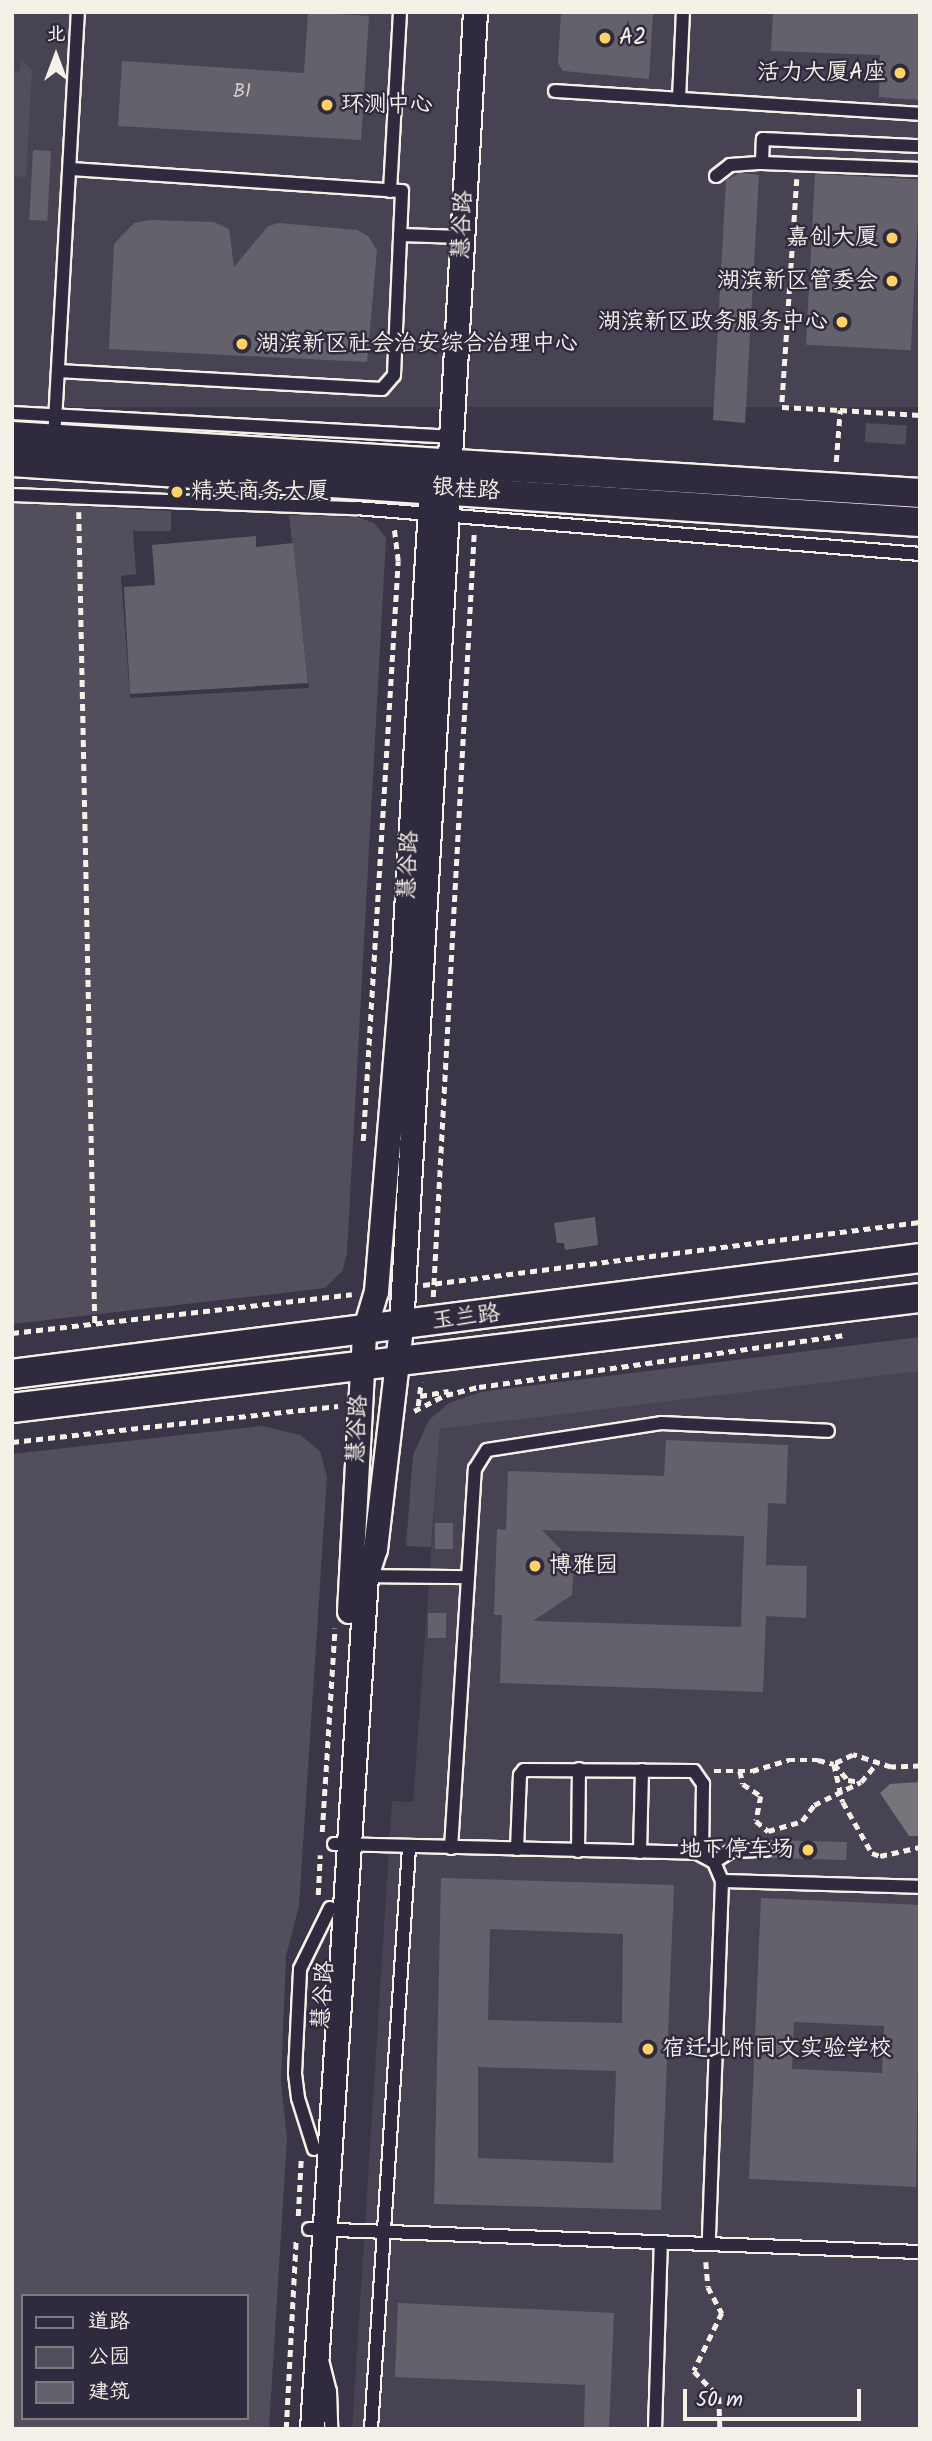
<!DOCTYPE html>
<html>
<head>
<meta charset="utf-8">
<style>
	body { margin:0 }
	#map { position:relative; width:932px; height:2441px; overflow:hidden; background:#3b3647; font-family:Kalam,"LXGW WenKai TC",sans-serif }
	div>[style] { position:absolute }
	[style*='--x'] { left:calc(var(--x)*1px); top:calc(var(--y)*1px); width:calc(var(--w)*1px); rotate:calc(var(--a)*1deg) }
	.built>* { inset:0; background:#484352; transform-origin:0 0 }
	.green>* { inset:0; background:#534e5c; transform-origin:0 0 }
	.water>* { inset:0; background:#78747b }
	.building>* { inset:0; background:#65616c; transform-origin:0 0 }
	.path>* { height:4.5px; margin-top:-2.25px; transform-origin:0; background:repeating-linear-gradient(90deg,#f4f1e8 0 7px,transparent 0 12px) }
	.roads { filter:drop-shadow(2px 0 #f4f1e8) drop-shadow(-2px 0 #f4f1e8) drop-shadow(0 2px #f4f1e8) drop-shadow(0 -2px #f4f1e8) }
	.service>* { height:12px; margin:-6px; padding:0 6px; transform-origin:6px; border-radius:6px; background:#2f2a3d }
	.minor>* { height:23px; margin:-11.5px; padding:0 11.5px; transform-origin:11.5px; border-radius:11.5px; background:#2f2a3d }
	.tertiary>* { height:28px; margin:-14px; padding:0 14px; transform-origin:14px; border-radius:14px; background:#2f2a3d }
	.dots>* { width:19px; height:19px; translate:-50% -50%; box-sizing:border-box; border:4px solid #2f2a3d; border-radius:50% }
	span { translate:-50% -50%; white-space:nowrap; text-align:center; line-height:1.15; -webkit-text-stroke:5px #2f2a3d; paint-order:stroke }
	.number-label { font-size:19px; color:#d0cdc9 }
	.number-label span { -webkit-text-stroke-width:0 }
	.poi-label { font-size:23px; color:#f4f1e8 }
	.left { translate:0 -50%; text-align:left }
	.right { translate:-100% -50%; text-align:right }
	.street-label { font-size:23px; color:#f4f1e8 }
	.frame { position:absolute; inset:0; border:14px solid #f4f1e8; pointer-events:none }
	.legend { position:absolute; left:21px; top:2294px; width:228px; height:126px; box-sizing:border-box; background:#2f2a3d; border:2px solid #7e7a81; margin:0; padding:9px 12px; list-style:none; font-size:21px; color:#f4f1e8 }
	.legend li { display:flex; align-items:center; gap:14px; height:35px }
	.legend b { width:35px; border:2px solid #7e7a81 }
	.north { position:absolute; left:21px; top:21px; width:70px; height:70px; -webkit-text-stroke:5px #2f2a3d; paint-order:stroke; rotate:0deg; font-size:19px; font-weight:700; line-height:28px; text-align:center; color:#f4f1e8 }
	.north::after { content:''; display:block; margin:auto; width:24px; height:32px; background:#f4f1e8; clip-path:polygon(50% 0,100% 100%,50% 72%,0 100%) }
	.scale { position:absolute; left:683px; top:2389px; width:178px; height:32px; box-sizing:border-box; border:4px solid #f4f1e8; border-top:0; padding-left:9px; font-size:21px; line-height:24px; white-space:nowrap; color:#f4f1e8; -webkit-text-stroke:5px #2f2a3d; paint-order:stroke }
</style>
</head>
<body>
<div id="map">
	<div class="built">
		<i style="left:12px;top:12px;width:908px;height:395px"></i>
		<i style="clip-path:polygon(920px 1370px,920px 2429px,352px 2429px,392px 1801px,413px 1802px,440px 1429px)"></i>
	</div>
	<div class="green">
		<i style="clip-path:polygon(21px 59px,32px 70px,26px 177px,12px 176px,12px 71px,20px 71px)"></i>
		<i style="left:866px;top:423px;width:41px;height:19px;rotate:4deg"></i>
		<i style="clip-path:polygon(12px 503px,171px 511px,171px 531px,133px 531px,136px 574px,121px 576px,130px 698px,309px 688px,289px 515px,357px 517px,374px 523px,386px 538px,347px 1253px,343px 1270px,325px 1288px,12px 1324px)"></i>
		<i style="clip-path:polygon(920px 1337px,920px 1371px,440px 1429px,431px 1547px,406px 1546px,413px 1455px,429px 1420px,449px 1403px,481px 1392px)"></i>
		<i style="clip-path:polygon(evenodd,262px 1426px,300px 1435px,320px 1451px,327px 1477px,299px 1906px,286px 1956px,281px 2082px,287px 2138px,269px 2429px,12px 2429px,12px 1454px,262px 1426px,23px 2296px,247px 2296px,247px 2418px,23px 2418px,23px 2296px)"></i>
	</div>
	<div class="water">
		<i style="clip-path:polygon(920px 1782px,920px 1836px,909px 1836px,880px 1793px,890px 1784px)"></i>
	</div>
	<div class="building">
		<i style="clip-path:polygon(308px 12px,369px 16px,361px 140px,118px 126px,122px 61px,304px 73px)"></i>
		<i style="clip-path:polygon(561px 12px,653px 12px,649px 79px,563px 71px,558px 63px)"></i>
		<i style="clip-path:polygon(773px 12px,920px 12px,920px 100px,879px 97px,880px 55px,771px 51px)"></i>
		<i style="left:33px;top:150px;width:18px;height:70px;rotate:3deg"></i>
		<i style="clip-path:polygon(740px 173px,759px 175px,745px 423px,713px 420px,726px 180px)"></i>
		<i style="left:815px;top:174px;width:105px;height:171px;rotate:3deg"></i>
		<i style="clip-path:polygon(150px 220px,214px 222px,229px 229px,234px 267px,268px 226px,279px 223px,357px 230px,368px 236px,377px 250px,367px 362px,109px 349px,114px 244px,134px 223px)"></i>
		<i style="clip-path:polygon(256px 536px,256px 547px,293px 543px,308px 683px,130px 694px,124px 587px,155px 585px,152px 545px)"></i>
		<i style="clip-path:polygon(595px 1217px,598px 1245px,565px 1250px,564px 1243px,557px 1243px,554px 1223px)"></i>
		<i style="clip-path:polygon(evenodd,666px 1440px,788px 1445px,786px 1504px,768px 1503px,766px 1565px,807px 1566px,806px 1618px,766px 1616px,763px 1692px,500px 1683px,502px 1615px,494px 1615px,497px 1529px,506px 1530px,508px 1471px,664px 1476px,666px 1440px,542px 1530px,744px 1536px,741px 1627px,533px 1621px,572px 1595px,574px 1563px,542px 1530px)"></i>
		<i style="left:435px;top:1523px;width:18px;height:26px"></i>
		<i style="left:428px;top:1613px;width:18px;height:25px"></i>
		<i style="clip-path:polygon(770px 1840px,847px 1842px,846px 1860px,769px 1858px,775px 1850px)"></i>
		<i style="clip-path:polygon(evenodd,441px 1878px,674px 1885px,661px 2210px,434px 2204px,441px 1878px,490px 1929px,623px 1934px,622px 2023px,488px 2020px,490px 1929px,441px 1878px,478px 2067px,616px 2071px,613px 2163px,478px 2158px,478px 2067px)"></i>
		<i style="clip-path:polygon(evenodd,761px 1898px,920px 1905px,916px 2187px,749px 2179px,761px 1898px,794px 2022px,884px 2026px,882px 2073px,792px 2069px,794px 2022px)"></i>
		<i style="clip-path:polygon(398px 2303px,614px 2313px,609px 2429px,584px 2429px,585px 2385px,395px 2377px)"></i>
	</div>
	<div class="path">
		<i style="--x:797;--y:179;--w:228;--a:93.8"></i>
		<i style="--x:782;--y:407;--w:58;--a:3"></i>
		<i style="--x:836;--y:462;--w:52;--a:-85.6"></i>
		<i style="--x:840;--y:410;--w:80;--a:3.6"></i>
		<i style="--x:79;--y:512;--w:811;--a:88.87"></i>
		<i style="--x:363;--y:1141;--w:581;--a:-86.55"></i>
		<i style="--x:398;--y:561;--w:33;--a:-97"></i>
		<i style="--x:423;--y:1285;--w:501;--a:-7.22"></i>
		<i style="--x:433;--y:1297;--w:765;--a:-86.93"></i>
		<i style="--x:12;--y:1333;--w:342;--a:-6.5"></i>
		<i style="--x:479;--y:1387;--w:369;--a:-8.1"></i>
		<i style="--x:420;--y:1396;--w:29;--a:-10"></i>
		<i style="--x:418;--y:1406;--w:24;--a:-83"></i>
		<i style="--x:414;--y:1411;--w:36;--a:-27"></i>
		<i style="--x:446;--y:1395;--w:36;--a:-14"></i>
		<i style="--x:12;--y:1442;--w:328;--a:-6.3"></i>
		<i style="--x:920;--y:1766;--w:29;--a:178"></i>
		<i style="--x:891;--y:1767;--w:40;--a:-162"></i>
		<i style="--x:853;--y:1755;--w:21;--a:155"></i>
		<i style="--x:834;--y:1764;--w:39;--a:77"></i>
		<i style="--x:843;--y:1802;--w:59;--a:60.4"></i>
		<i style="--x:872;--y:1853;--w:9;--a:21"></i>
		<i style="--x:880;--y:1856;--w:41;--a:-12.7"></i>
		<i style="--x:714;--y:1771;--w:38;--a:0"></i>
		<i style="--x:752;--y:1771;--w:38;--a:-17"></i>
		<i style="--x:788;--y:1760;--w:30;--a:0"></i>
		<i style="--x:818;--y:1760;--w:16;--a:14"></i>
		<i style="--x:834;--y:1764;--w:21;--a:49"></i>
		<i style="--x:848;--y:1780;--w:12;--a:9"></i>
		<i style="--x:740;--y:1771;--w:13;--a:77"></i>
		<i style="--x:743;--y:1784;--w:22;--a:34"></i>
		<i style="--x:761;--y:1796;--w:25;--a:101"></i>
		<i style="--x:756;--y:1821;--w:16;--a:40"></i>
		<i style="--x:768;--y:1831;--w:35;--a:-16"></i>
		<i style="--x:802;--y:1821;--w:20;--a:-53"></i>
		<i style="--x:814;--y:1805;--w:52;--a:-26.1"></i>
		<i style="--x:861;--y:1782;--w:26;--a:-50"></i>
		<i style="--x:322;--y:1832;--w:204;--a:-86.4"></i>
		<i style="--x:318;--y:1895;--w:40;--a:-87.1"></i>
		<i style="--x:298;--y:2216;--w:57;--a:-87"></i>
		<i style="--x:706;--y:2262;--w:25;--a:85"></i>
		<i style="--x:708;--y:2287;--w:30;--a:62"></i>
		<i style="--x:722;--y:2313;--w:64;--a:115.8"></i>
		<i style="--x:694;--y:2371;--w:36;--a:46"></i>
		<i style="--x:719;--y:2397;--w:32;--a:88"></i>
		<i style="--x:286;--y:2429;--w:190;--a:-87"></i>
	</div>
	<div class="roads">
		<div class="service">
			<i style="--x:555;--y:91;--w:366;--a:3.6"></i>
			<i style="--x:679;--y:99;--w:87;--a:-87.4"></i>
			<i style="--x:762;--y:163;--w:158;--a:2.2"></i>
			<i style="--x:716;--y:176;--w:18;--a:-38"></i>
			<i style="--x:730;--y:165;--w:32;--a:-4"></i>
			<i style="--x:762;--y:163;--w:24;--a:-88"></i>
			<i style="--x:763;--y:139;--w:157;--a:2.6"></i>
			<i style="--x:390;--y:191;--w:179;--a:-86.8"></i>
			<i style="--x:400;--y:235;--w:62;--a:1.8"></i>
			<i style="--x:58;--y:371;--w:324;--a:3.2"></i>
			<i style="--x:382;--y:389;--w:18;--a:-49"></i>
			<i style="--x:394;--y:375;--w:184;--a:-87.5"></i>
			<i style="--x:402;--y:191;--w:333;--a:-176.2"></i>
			<i style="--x:12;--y:413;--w:439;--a:3.1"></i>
			<i style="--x:54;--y:439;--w:428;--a:-86.8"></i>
			<i style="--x:12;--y:495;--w:344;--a:2.2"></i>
			<i style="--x:356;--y:508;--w:566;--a:4.66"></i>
			<i style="--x:366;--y:1576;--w:102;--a:0.6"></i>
			<i style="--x:334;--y:1844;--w:363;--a:1.4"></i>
			<i style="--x:697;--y:1853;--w:19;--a:28"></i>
			<i style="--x:714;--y:1862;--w:21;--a:67"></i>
			<i style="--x:722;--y:1881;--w:363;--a:92.1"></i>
			<i style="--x:451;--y:1848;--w:380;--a:-86.4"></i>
			<i style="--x:475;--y:1469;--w:22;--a:-58"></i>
			<i style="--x:487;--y:1450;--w:176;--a:-8.8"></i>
			<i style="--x:661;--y:1423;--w:167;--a:2.7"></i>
			<i style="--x:517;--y:1849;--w:74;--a:-87.7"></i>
			<i style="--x:520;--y:1775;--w:6;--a:-51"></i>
			<i style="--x:524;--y:1770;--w:170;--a:0.3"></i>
			<i style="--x:694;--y:1771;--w:16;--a:55"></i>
			<i style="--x:703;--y:1784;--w:71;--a:90.8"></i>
			<i style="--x:578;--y:1851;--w:82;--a:-89.3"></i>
			<i style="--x:640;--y:1852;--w:82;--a:-88.6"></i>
			<i style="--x:714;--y:1862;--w:20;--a:-33"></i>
			<i style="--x:731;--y:1851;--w:35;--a:-2"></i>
			<i style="--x:722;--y:1881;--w:198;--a:1.7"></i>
			<i style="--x:314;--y:2149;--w:53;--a:-107.4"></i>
			<i style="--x:298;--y:2098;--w:25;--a:-97"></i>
			<i style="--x:295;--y:2073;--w:104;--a:-87.2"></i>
			<i style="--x:300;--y:1969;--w:68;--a:-63.8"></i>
			<i style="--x:309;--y:2229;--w:611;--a:2.16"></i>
			<i style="--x:322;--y:2360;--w:32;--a:76"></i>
			<i style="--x:330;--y:2391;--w:38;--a:88"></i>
			<i style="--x:371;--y:2429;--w:583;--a:-86.26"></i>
			<i style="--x:655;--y:2429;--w:187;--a:-88.2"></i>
		</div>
		<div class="minor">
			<i style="--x:349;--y:1611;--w:280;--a:-86.9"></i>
			<i style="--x:364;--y:1331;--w:42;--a:-73.3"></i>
			<i style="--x:376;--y:1291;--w:330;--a:-85.3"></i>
			<i style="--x:403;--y:962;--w:490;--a:-86.6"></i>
			<i style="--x:312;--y:2429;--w:855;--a:-86.38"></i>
			<i style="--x:366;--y:1576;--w:28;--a:-72"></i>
			<i style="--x:375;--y:1549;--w:224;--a:-83.3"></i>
			<i style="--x:401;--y:1327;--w:1317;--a:-86.78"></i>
		</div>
		<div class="tertiary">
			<i style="--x:12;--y:436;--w:910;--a:3.59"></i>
			<i style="--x:12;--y:462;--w:910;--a:3.78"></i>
			<i style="--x:12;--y:1374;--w:915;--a:-7.28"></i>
			<i style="--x:12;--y:1408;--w:915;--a:-6.91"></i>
		</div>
	</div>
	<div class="dots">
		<i style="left:605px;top:38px;background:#ffd166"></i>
		<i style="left:900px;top:73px;background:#ffd166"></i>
		<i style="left:327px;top:105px;background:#ffd166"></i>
		<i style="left:892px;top:238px;background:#ffd166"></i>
		<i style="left:892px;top:281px;background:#ffd166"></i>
		<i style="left:842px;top:322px;background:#ffd166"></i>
		<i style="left:242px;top:344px;background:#ffd166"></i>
		<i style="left:177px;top:492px;background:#ffd166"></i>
		<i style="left:535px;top:1566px;background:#ffd166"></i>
		<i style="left:808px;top:1850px;background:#ffd166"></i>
		<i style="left:648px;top:2049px;background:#ffd166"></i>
	</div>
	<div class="number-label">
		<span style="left:242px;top:93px">B1</span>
	</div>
	<div class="poi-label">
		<span class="left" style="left:619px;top:38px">A2</span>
		<span class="right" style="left:886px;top:73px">活力大厦A座</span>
		<span class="left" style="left:341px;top:105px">环测中心</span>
		<span class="right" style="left:878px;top:238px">嘉创大厦</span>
		<span class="right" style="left:878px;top:281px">湖滨新区管委会</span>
		<span class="right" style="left:828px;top:322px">湖滨新区政务服务中心</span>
		<span class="left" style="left:256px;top:344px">湖滨新区社会治安综合治理中心</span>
		<span class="left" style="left:191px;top:492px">精英商务大厦</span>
		<span class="left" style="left:549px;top:1566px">博雅园</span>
		<span class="right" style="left:794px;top:1850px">地下停车场</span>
		<span class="left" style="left:662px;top:2049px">宿迁北附同文实验学校</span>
	</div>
	<div class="street-label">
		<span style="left:463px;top:225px;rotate:-87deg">慧谷路</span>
		<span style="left:466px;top:490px;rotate:4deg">银桂路</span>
		<span style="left:409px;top:865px;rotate:-87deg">慧谷路</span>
		<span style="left:466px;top:1318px;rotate:-7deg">玉兰路</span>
		<span style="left:358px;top:1429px;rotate:-87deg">慧谷路</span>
		<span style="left:324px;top:1995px;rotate:-86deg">慧谷路</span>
	</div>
	<div class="frame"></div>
	<ul class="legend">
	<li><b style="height:9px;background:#2f2a3d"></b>道路</li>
	<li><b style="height:19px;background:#534e5c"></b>公园</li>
	<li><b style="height:19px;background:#65616c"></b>建筑</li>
	</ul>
	<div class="north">北</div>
	<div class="scale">50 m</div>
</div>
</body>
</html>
